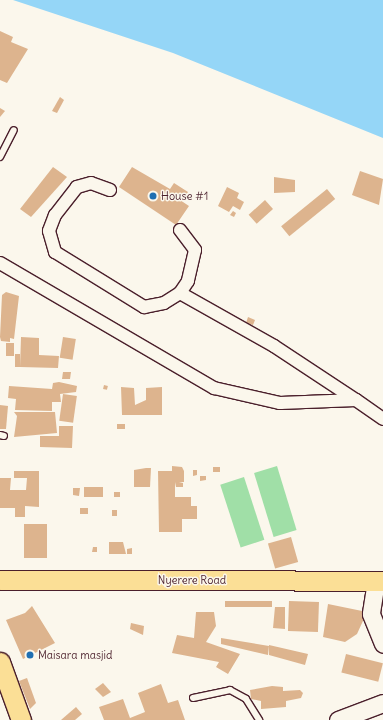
<!DOCTYPE html>
<html>
<head>
<meta charset="utf-8">
<style>
	body { margin:0 }
	#map { position:relative; width:383px; height:720px; overflow:hidden; background:#fbf7ec; font-family:Delius,sans-serif }
	div>[style] { position:absolute }
	[style*='--x'] { left:calc(var(--x)*1px); top:calc(var(--y)*1px); width:calc(var(--w)*1px); rotate:calc(var(--a)*1deg) }
	.green>* { inset:0; background:#a0dfa7; transform-origin:0 0 }
	.water>* { inset:0; background:#95d6f7 }
	.building>* { inset:0; background:#ddb48e; transform-origin:0 0 }
	.roads { filter:drop-shadow(1px 0 #4a1f2b) drop-shadow(-1px 0 #4a1f2b) drop-shadow(0 1px #4a1f2b) drop-shadow(0 -1px #4a1f2b) }
	.lane>* { height:6px; margin:-3px; padding:0 3px; transform-origin:3px; border-radius:3px; background:#fbf7ec }
	.street>* { height:12px; margin:-6px; padding:0 6px; transform-origin:6px; border-radius:6px; background:#fbf7ec }
	.secondary>* { height:17px; margin:-8.5px; padding:0 8.5px; transform-origin:8.5px; border-radius:8.5px; background:#fbf7ec }
	.primary>* { height:19px; margin:-9.5px; padding:0 9.5px; transform-origin:9.5px; border-radius:9.5px; background:#fbdf96 }
	.dots>* { width:11px; height:11px; translate:-50% -50%; box-sizing:border-box; border:2px solid #fbf7ec; border-radius:50% }
	span { translate:-50% -50%; white-space:nowrap; text-align:center; line-height:1.15; -webkit-text-stroke:3px #fbf7ec; paint-order:stroke }
	.poi-label { font-size:11px; color:#4a1f2b }
	.left { translate:0 -50%; text-align:left }
	.street-label { font-size:11px; color:#4a1f2b }
</style>
</head>
<body>
<div id="map">
	<div class="green">
		<i style="left:277px;top:466px;width:67px;height:24px;rotate:73deg"></i>
		<i style="left:244px;top:477px;width:66px;height:25px;rotate:72deg"></i>
	</div>
	<div class="water">
		<i style="clip-path:polygon(13px 0,383px 0,383px 138px,173px 53px)"></i>
	</div>
	<div class="building">
		<i style="clip-path:polygon(0 31px,13px 37px,11px 42px,28px 49px,7px 83px,0 80px)"></i>
		<i style="clip-path:polygon(60px 97px,64px 100px,57px 113px,52px 111px)"></i>
		<i style="clip-path:polygon(0 108px,5px 111px,0 117px)"></i>
		<i style="clip-path:polygon(53px 167px,67px 177px,31px 217px,20px 209px)"></i>
		<i style="clip-path:polygon(132px 167px,170px 189px,174px 183px,188px 192px,182px 201px,168px 192px,189px 206px,176px 225px,119px 187px)"></i>
		<i style="clip-path:polygon(360px 171px,383px 179px,379px 205px,352px 195px)"></i>
		<i style="clip-path:polygon(274px 177px,295px 180px,295px 192px,274px 193px)"></i>
		<i style="clip-path:polygon(227px 187px,239px 193px,237px 198px,244px 202px,240px 210px,233px 206px,229px 212px,218px 206px)"></i>
		<i style="left:327px;top:189px;width:13px;height:59px;rotate:51deg"></i>
		<i style="left:265px;top:200px;width:12px;height:22px;rotate:48deg"></i>
		<i style="clip-path:polygon(233px 211px,236px 213px,234px 217px,230px 215px)"></i>
		<i style="clip-path:polygon(6px 292px,19px 296px,14px 339px,10px 338px,10px 342px,1px 341px,0 337px,2px 295px)"></i>
		<i style="clip-path:polygon(248px 317px,255px 320px,253px 325px,246px 323px)"></i>
		<i style="clip-path:polygon(21px 337px,39px 338px,39px 355px,59px 356px,58px 368px,20px 367px)"></i>
		<i style="left:63px;top:337px;width:13px;height:21px;rotate:9deg"></i>
		<i style="left:6px;top:343px;width:8px;height:13px"></i>
		<i style="left:15px;top:354px;width:5px;height:13px"></i>
		<i style="clip-path:polygon(63px 372px,71px 372px,70px 379px,62px 379px)"></i>
		<i style="clip-path:polygon(59px 382px,77px 386px,76px 392px,60px 394px,61px 402px,52px 402px,52px 411px,15px 410px,16px 399px,8px 398px,9px 386px,52px 389px,53px 383px)"></i>
		<i style="left:104px;top:385px;width:4px;height:4px;rotate:14deg"></i>
		<i style="clip-path:polygon(121px 387px,134px 388px,135px 405px,146px 400px,146px 388px,162px 387px,162px 415px,122px 415px)"></i>
		<i style="left:63px;top:394px;width:14px;height:27px;rotate:8deg"></i>
		<i style="clip-path:polygon(0 405px,8px 406px,6px 429px,0 429px)"></i>
		<i style="clip-path:polygon(14px 412px,55px 412px,57px 433px,14px 437px,17px 416px)"></i>
		<i style="left:117px;top:424px;width:8px;height:5px"></i>
		<i style="clip-path:polygon(59px 426px,73px 426px,72px 448px,40px 447px,40px 436px,59px 436px)"></i>
		<i style="clip-path:polygon(172px 466px,182px 467px,184px 471px,184px 482px,179px 482px,183px 483px,183px 487px,176px 487px,175px 482px,175px 497px,191px 497px,191px 506px,197px 506px,197px 519px,182px 519px,182px 532px,159px 532px,158px 471px,172px 471px)"></i>
		<i style="left:213px;top:467px;width:7px;height:5px"></i>
		<i style="clip-path:polygon(146px 468px,151px 468px,150px 487px,134px 487px,134px 470px)"></i>
		<i style="clip-path:polygon(193px 470px,197px 470px,197px 475px,193px 476px)"></i>
		<i style="clip-path:polygon(14px 471px,39px 471px,39px 507px,25px 506px,25px 517px,15px 517px,15px 508px,0 508px,0 478px,11px 478px,10px 490px,26px 490px,27px 478px,14px 478px)"></i>
		<i style="clip-path:polygon(200px 476px,206px 476px,206px 480px,200px 481px)"></i>
		<i style="left:103px;top:487px;width:10px;height:19px;rotate:90deg"></i>
		<i style="clip-path:polygon(73px 488px,80px 488px,79px 496px,73px 495px)"></i>
		<i style="left:114px;top:492px;width:6px;height:5px"></i>
		<i style="left:80px;top:508px;width:8px;height:6px"></i>
		<i style="left:112px;top:510px;width:5px;height:6px"></i>
		<i style="left:24px;top:524px;width:23px;height:34px"></i>
		<i style="left:291px;top:537px;width:26px;height:24px;rotate:74deg"></i>
		<i style="clip-path:polygon(109px 542px,123px 542px,126px 554px,109px 554px)"></i>
		<i style="clip-path:polygon(93px 547px,97px 547px,97px 552px,92px 552px)"></i>
		<i style="clip-path:polygon(132px 548px,132px 554px,127px 554px,127px 549px)"></i>
		<i style="left:272px;top:601px;width:6px;height:47px;rotate:90deg"></i>
		<i style="left:289px;top:601px;width:30px;height:30px;rotate:2deg"></i>
		<i style="clip-path:polygon(328px 604px,367px 612px,357px 634px,345px 642px,323px 637px)"></i>
		<i style="clip-path:polygon(32px 606px,55px 643px,23px 659px,6px 620px,25px 613px)"></i>
		<i style="clip-path:polygon(275px 607px,285px 607px,285px 629px,273px 628px)"></i>
		<i style="clip-path:polygon(196px 612px,214px 612px,216px 626px,206px 642px,240px 654px,228px 674px,216px 667px,219px 662px,172px 653px,177px 635px,194px 638px)"></i>
		<i style="clip-path:polygon(131px 623px,144px 626px,143px 635px,130px 629px)"></i>
		<i style="clip-path:polygon(221px 638px,269px 646px,268px 655px,221px 644px)"></i>
		<i style="clip-path:polygon(269px 645px,308px 654px,305px 665px,269px 655px)"></i>
		<i style="left:346px;top:654px;width:38px;height:19px;rotate:14deg"></i>
		<i style="clip-path:polygon(27px 678px,36px 703px,30px 709px,19px 681px)"></i>
		<i style="clip-path:polygon(103px 683px,111px 692px,103px 697px,95px 689px)"></i>
		<i style="clip-path:polygon(161px 684px,168px 703px,178px 700px,185px 720px,104px 720px,99px 707px,123px 699px,130px 718px,145px 712px,138px 693px)"></i>
		<i style="clip-path:polygon(272px 686px,283px 687px,283px 691px,300px 690px,303px 693px,301px 698px,286px 701px,286px 707px,261px 709px,261px 701px,251px 699px,250px 690px)"></i>
		<i style="clip-path:polygon(76px 707px,82px 714px,75px 720px,61px 720px)"></i>
	</div>
	<div class="roads">
		<div class="lane">
			<i style="--x:0;--y:157;--w:30;--a:-63"></i>
			<i style="--x:0;--y:435;--w:4;--a:14"></i>
			<i style="--x:193;--y:698;--w:38;--a:-12"></i>
			<i style="--x:230;--y:690;--w:18;--a:29"></i>
			<i style="--x:246;--y:699;--w:25;--a:58"></i>
		</div>
		<div class="street">
			<i style="--x:110;--y:190;--w:20;--a:-160"></i>
			<i style="--x:91;--y:183;--w:15;--a:164"></i>
			<i style="--x:77;--y:187;--w:36;--a:128"></i>
			<i style="--x:55;--y:215;--w:17;--a:111"></i>
			<i style="--x:49;--y:231;--w:22;--a:74"></i>
			<i style="--x:55;--y:252;--w:105;--a:31.7"></i>
			<i style="--x:144;--y:307;--w:20;--a:-11"></i>
			<i style="--x:164;--y:303;--w:19;--a:-32"></i>
			<i style="--x:180;--y:230;--w:25;--a:53"></i>
			<i style="--x:195;--y:250;--w:32;--a:103"></i>
			<i style="--x:188;--y:281;--w:14;--a:124"></i>
			<i style="--x:180;--y:293;--w:108;--a:29.4"></i>
			<i style="--x:274;--y:346;--w:98;--a:33.4"></i>
			<i style="--x:0;--y:263;--w:248;--a:30.3"></i>
			<i style="--x:214;--y:388;--w:68;--a:12.8"></i>
			<i style="--x:280;--y:403;--w:76;--a:-2.3"></i>
			<i style="--x:356;--y:400;--w:33;--a:35"></i>
		</div>
		<div class="secondary">
			<i style="--x:376;--y:581;--w:33;--a:99"></i>
			<i style="--x:371;--y:614;--w:32;--a:68"></i>
			<i style="--x:338;--y:720;--w:48;--a:-20.7"></i>
		</div>
		<div class="primary">
			<i style="--x:0;--y:580;--w:383;--a:0.1"></i>
			<i style="--x:0;--y:662;--w:62;--a:70.1"></i>
		</div>
	</div>
	<div class="dots">
		<i style="left:153px;top:196px;background:#1f6fb2"></i>
		<i style="left:30px;top:655px;background:#1f6fb2"></i>
	</div>
	<div class="poi-label">
		<span class="left" style="left:161px;top:196px">House #1</span>
		<span class="left" style="left:38px;top:655px">Maisara masjid</span>
	</div>
	<div class="street-label">
		<span style="left:192px;top:580px">Nyerere Road</span>
	</div>
</div>
</body>
</html>
